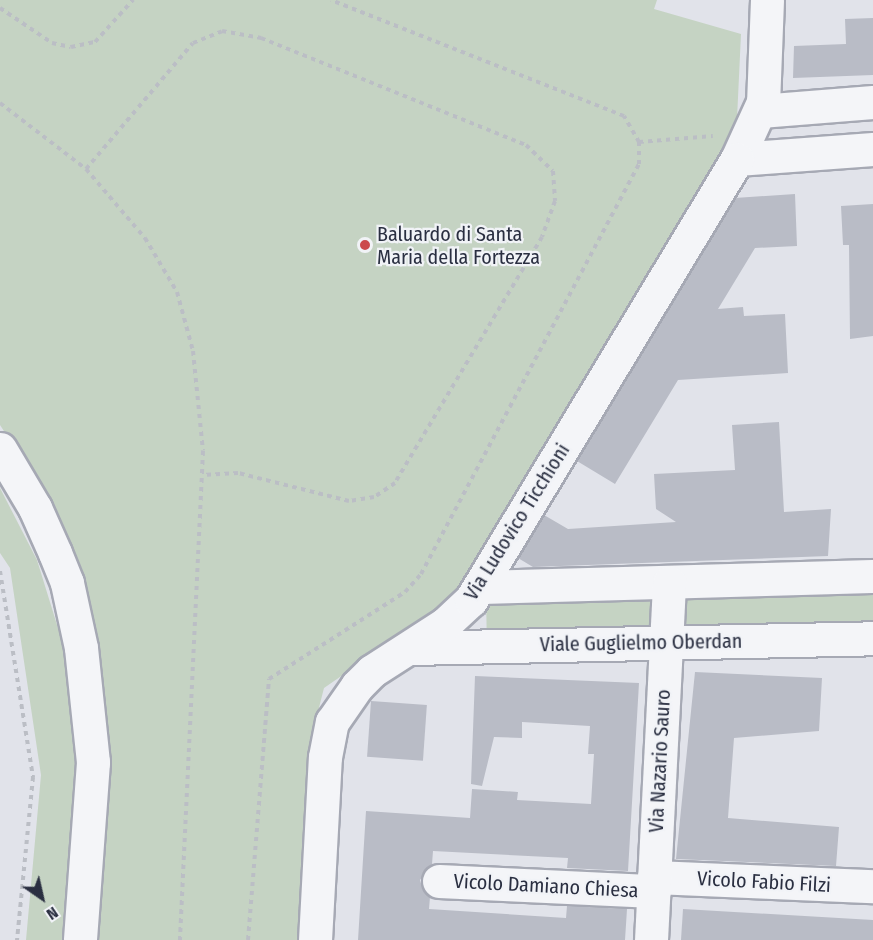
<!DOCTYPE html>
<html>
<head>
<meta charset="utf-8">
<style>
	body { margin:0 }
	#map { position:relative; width:873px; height:940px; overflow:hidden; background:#e1e3ea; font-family:"Fira Sans Condensed",sans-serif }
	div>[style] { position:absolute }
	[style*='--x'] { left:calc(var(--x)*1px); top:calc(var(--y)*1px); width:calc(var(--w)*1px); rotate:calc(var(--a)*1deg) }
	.green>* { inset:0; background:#c5d3c3; transform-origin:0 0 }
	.building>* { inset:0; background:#b9bcc6; transform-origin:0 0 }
	.path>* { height:4px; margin-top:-2px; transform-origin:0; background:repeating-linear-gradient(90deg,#bbbec5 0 4.5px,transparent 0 9px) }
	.roads { filter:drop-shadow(2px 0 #a6a9b4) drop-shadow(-2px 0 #a6a9b4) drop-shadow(0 2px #a6a9b4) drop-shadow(0 -2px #a6a9b4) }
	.street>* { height:33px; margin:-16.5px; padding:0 16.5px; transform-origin:16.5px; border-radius:16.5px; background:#f4f5f8 }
	.dots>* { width:16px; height:16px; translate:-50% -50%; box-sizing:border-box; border:3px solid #f1f3f7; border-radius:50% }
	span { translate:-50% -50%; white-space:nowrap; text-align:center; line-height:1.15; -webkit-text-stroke:4.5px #f1f3f7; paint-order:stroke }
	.poi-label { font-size:20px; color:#2a2f41 }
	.left { translate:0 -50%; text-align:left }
	.street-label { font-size:20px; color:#2a2f41 }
	.north { position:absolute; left:12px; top:868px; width:60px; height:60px; -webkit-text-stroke:4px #f1f3f7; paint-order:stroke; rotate:146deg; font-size:16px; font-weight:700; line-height:24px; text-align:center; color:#2a2f41 }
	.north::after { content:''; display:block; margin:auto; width:21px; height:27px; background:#2a2f41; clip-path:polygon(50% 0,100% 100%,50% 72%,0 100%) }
</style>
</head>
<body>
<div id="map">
	<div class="green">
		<i style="clip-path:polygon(0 0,657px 0,654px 9px,741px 34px,736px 140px,467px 589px,324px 688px,311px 739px,298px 940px,94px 940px,103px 710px,13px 445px,0 425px)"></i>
		<i style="clip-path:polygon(0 488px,37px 560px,74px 680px,82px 794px,70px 940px,26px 940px,41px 775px,10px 568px,0 553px)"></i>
		<i style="left:873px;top:584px;width:46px;height:191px;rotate:90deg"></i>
		<i style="left:654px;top:592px;width:44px;height:168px;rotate:89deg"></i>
	</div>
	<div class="building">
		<i style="clip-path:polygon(873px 18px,873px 75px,793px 78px,794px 46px,846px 44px,845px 19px)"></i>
		<i style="clip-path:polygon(795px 194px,797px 246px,755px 248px,718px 309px,743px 307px,744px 316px,785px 314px,788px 373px,678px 380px,615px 484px,577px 461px,735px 198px)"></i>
		<i style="clip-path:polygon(873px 204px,873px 336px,850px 339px,849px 245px,843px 245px,841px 206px)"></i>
		<i style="clip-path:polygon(779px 422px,784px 512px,831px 509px,828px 556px,533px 567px,518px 558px,544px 515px,568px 529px,676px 522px,656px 509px,654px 474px,735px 470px,732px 425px)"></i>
		<i style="clip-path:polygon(695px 672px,822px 678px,819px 731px,734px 738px,728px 818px,839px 827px,836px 866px,676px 859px)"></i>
		<i style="clip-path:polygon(475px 676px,639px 683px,628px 871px,567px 868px,568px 858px,433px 851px,432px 864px,420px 880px,423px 890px,430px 897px,429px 909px,566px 918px,567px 906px,627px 909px,625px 940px,358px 940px,366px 811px,470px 818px,472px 789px,518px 792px,517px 800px,591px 804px,594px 754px,588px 754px,590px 726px,522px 722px,522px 738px,494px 737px,482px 786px,471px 784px)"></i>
		<i style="left:371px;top:701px;width:56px;height:56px;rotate:4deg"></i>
		<i style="clip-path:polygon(683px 909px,873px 920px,873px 940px,681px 940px)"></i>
	</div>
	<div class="path">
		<i style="--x:0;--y:8;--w:63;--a:33.9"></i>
		<i style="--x:52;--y:43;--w:19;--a:12"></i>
		<i style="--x:71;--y:47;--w:25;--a:-12"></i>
		<i style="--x:95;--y:42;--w:57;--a:-47.9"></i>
		<i style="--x:0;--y:103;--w:108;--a:37.5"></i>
		<i style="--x:86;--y:169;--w:91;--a:49.5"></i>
		<i style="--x:145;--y:238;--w:63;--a:59.3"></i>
		<i style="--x:177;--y:292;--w:61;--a:74.8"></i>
		<i style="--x:193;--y:351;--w:100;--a:84.3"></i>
		<i style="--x:203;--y:451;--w:490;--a:92.7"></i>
		<i style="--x:639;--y:142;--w:74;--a:-4.6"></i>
		<i style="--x:86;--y:169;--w:165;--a:-49.7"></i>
		<i style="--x:193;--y:43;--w:31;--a:-22"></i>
		<i style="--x:222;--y:31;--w:40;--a:10"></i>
		<i style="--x:261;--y:38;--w:286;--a:22"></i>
		<i style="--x:526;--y:145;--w:37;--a:44"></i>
		<i style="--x:553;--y:171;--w:30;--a:86"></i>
		<i style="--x:555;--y:201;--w:38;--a:110"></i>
		<i style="--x:542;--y:237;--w:287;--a:120.9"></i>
		<i style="--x:395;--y:483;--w:25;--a:146"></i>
		<i style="--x:374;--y:497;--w:25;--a:171"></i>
		<i style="--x:349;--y:501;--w:114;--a:-165.8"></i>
		<i style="--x:238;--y:473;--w:36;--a:177"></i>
		<i style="--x:0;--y:571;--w:209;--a:80.9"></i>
		<i style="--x:33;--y:777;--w:164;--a:95.6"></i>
		<i style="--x:248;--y:940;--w:262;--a:-85.4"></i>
		<i style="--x:269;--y:679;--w:161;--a:-32.6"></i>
		<i style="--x:405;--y:592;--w:24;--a:-48"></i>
		<i style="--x:421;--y:574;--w:464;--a:-62"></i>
		<i style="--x:639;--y:164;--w:22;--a:-90"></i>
		<i style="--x:639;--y:142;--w:30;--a:-120"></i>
		<i style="--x:624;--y:116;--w:315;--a:-158.4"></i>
	</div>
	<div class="roads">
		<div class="street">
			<i style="--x:767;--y:0;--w:102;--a:92.2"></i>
			<i style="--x:763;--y:102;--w:63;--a:114.5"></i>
			<i style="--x:737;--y:159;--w:136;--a:-4.2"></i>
			<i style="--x:760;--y:111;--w:113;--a:-4.6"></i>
			<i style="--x:0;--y:449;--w:69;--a:59.3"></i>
			<i style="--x:35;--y:508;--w:49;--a:66"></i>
			<i style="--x:55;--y:553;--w:32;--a:68"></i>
			<i style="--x:67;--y:583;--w:66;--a:77.8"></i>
			<i style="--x:81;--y:648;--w:115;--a:84"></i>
			<i style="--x:93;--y:762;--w:178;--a:94.2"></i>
			<i style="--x:480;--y:587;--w:393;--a:-1.6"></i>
			<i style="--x:410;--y:648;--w:463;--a:-1.2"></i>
			<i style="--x:654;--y:877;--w:219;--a:2.4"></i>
			<i style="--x:439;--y:881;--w:215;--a:2.7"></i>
			<i style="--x:315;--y:940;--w:183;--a:-86.9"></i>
			<i style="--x:325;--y:757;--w:36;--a:-79"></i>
			<i style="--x:332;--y:722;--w:44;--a:-55.2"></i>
			<i style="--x:357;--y:686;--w:21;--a:-45"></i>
			<i style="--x:372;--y:671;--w:87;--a:-32.8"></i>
			<i style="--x:445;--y:624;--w:35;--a:-43"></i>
			<i style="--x:471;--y:600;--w:515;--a:-58.9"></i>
			<i style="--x:651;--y:940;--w:358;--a:-87.1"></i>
		</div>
	</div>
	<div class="dots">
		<i style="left:365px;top:245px;background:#cb4a4b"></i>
	</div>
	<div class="poi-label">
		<span class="left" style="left:377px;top:246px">Baluardo di Santa<br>Maria della Fortezza</span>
	</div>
	<div class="street-label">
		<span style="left:517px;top:522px;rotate:-58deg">Via Ludovico Ticchioni</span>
		<span style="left:641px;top:643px;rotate:-1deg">Viale Guglielmo Oberdan</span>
		<span style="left:660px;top:761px;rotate:-87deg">Via Nazario Sauro</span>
		<span style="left:764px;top:882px;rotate:3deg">Vicolo Fabio Filzi</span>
		<span style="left:546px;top:886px;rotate:3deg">Vicolo Damiano Chiesa</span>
	</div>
	<div class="north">N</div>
</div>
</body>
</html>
